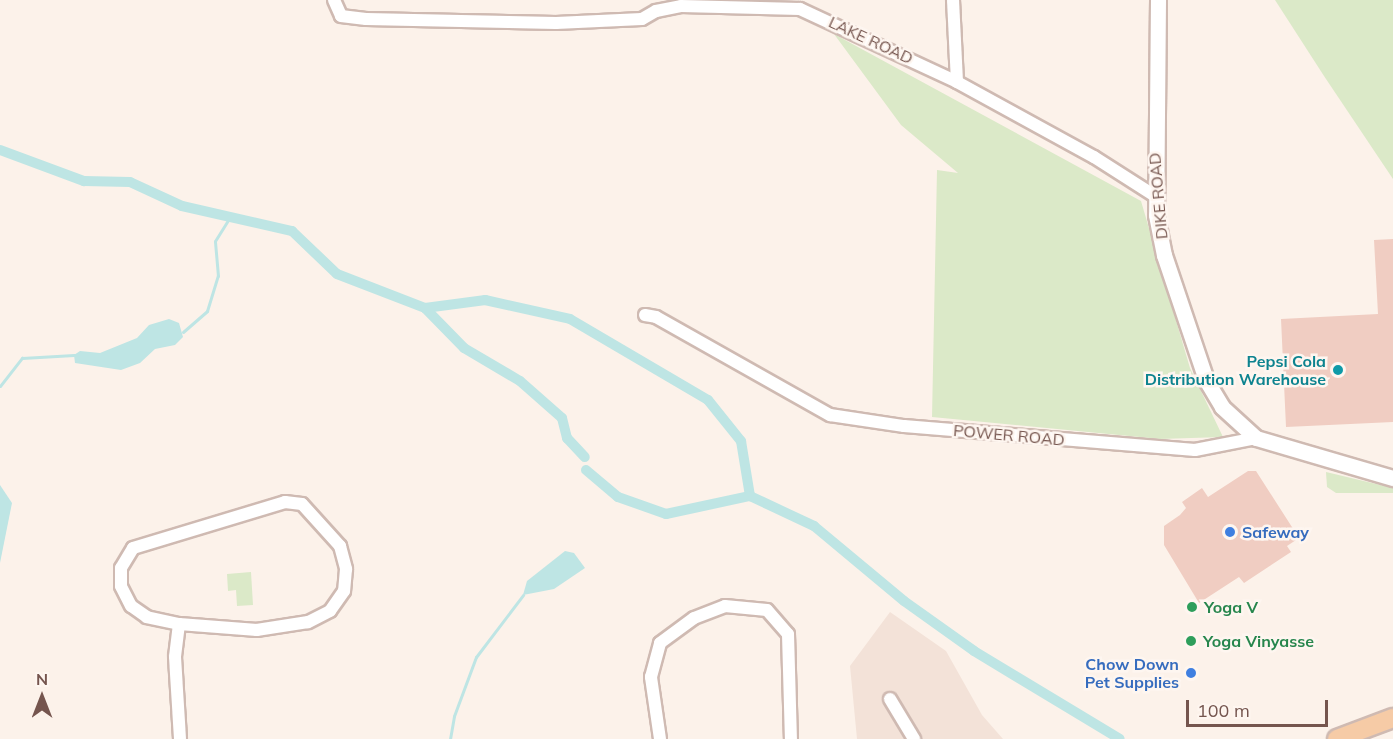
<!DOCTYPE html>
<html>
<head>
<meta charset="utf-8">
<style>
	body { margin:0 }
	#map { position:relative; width:1393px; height:739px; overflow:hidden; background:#fcf2ea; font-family:Mulish,sans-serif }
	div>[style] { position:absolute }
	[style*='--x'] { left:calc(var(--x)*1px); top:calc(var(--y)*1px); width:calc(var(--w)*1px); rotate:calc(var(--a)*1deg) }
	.residential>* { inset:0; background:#f3e2d8 }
	.green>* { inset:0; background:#dbe9c8 }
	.water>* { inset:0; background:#bee5e4 }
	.stream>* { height:3px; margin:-1.5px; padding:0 1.5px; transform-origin:1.5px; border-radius:1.5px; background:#bee5e4 }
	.canal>* { height:10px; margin:-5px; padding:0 5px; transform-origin:5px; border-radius:5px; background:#bee5e4 }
	.building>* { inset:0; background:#f0cdc2 }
	.roads { filter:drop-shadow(2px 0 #cfbab2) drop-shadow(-2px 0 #cfbab2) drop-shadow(0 2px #cfbab2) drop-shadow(0 -2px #cfbab2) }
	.minor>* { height:12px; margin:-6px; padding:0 6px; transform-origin:6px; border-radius:6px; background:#fff }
	.tertiary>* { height:15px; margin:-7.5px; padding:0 7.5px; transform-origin:7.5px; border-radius:7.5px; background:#fff }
	.primary>* { height:18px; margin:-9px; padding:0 9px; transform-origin:9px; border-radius:9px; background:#f6cba6 }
	.dots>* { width:16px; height:16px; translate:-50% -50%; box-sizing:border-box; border:3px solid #fef6f0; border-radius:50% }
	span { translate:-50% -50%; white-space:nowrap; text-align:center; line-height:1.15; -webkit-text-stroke:5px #fef6f0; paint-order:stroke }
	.street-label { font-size:16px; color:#75554e }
	.culture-label { font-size:16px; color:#0d838f; font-weight:700 }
	.right { translate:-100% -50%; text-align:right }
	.shop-label { font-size:16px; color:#366cbe; font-weight:700 }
	.left { translate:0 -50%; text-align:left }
	.leisure-label { font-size:16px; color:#27864d; font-weight:700 }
	.north { position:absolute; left:12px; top:667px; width:60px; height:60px; -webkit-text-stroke:4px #fef6f0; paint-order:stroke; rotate:0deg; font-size:16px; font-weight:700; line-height:24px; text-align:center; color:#75554e }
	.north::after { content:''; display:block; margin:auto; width:21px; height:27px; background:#75554e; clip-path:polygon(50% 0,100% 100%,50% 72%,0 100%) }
	.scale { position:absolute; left:1186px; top:700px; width:142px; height:27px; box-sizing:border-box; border:3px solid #75554e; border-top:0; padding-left:8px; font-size:18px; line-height:21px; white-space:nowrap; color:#75554e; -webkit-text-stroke:4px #fef6f0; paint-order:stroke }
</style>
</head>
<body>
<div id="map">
	<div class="residential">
		<i style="clip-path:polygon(890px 612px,946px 651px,982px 715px,1003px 739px,857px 739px,850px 666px)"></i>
	</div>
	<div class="green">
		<i style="clip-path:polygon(1275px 0,1393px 0,1393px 179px,1324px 76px)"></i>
		<i style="clip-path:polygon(834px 34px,1141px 201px,1190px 368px,1223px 437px,1160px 439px,932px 417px,937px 170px,958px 173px,901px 125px)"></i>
		<i style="clip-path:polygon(1326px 472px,1393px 488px,1393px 493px,1336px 493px,1327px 487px)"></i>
		<i style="clip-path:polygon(251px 572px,253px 605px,237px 606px,236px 590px,228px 591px,227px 574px)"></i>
	</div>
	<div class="water">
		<i style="clip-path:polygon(169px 319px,179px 323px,183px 337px,175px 345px,155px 349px,140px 363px,121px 370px,75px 363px,74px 355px,80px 351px,100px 353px,137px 338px,149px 325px)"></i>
		<i style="clip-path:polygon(0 485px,12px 503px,0 563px)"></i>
		<i style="clip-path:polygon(565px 551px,574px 553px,585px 568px,554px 589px,523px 595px,527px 581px)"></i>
	</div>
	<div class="stream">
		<i style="--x:183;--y:332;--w:32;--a:-41"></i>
		<i style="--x:207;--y:311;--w:37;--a:-73"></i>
		<i style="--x:218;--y:276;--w:35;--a:-95"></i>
		<i style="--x:215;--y:241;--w:25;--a:-58"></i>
		<i style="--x:0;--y:386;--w:36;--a:-52"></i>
		<i style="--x:22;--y:358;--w:52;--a:-3.3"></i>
		<i style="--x:450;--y:739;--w:23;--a:-80"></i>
		<i style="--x:454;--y:716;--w:63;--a:-69.6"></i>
		<i style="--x:476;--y:657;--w:78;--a:-52.8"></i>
	</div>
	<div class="canal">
		<i style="--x:0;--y:150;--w:90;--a:20.3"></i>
		<i style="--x:84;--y:181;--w:46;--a:1.2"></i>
		<i style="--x:130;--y:182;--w:57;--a:24.8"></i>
		<i style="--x:182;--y:206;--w:113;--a:12.8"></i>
		<i style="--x:292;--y:231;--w:62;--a:43.7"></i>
		<i style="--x:337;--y:274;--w:94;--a:21.1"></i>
		<i style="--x:425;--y:308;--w:61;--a:-7.6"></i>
		<i style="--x:485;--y:300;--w:87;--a:12.6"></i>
		<i style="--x:570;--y:319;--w:160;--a:30.4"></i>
		<i style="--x:708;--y:400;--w:53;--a:51.2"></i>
		<i style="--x:741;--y:441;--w:56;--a:80.7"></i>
		<i style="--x:425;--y:308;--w:56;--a:45.7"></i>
		<i style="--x:464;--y:348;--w:65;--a:30.5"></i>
		<i style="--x:520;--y:381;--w:56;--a:41.4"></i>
		<i style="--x:562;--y:418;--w:21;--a:76"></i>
		<i style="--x:567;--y:438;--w:26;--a:47"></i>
		<i style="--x:586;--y:470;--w:42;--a:40.2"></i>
		<i style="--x:618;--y:497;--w:51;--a:19.5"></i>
		<i style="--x:666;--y:514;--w:86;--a:-12.1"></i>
		<i style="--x:750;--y:496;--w:71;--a:25.1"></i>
		<i style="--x:814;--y:526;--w:117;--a:39.8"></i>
		<i style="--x:904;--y:601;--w:86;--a:35.5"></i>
		<i style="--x:974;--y:651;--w:170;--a:31.1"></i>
	</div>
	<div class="building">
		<i style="clip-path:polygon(1393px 239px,1393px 422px,1286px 427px,1281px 319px,1378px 314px,1374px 240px)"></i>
		<i style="clip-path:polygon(1248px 471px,1256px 471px,1299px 538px,1287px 546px,1291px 552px,1244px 583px,1239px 577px,1199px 603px,1164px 545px,1164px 526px,1180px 515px,1186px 508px,1182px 502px,1202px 488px,1208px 497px)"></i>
	</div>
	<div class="roads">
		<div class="minor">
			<i style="--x:334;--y:0;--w:17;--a:66"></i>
			<i style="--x:341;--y:16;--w:25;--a:7"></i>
			<i style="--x:366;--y:19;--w:190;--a:1.2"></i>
			<i style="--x:556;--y:23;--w:86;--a:-2.7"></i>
			<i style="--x:642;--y:19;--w:16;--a:-30"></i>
			<i style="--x:656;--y:11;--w:25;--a:-11"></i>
			<i style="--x:681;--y:6;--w:119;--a:1.4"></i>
			<i style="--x:800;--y:9;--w:173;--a:24.9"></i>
			<i style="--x:957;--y:82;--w:156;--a:28.7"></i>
			<i style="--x:1094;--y:157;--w:72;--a:32.6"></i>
			<i style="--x:953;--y:0;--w:82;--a:87.2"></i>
			<i style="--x:645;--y:315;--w:11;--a:10"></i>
			<i style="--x:656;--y:317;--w:200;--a:29.4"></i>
			<i style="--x:830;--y:415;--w:75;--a:8.5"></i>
			<i style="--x:904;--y:426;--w:292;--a:4.7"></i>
			<i style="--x:1195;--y:450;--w:62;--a:-11.1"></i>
			<i style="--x:285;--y:502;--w:17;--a:7"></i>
			<i style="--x:302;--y:504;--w:57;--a:47.9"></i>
			<i style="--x:340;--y:546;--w:24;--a:75"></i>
			<i style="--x:346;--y:569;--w:22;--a:95"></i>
			<i style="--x:344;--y:591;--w:24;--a:125"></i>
			<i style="--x:330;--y:611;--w:25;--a:153"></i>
			<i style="--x:308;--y:622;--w:52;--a:171.1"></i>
			<i style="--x:257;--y:630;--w:78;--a:-175.6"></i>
			<i style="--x:179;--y:624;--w:33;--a:-168"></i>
			<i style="--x:147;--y:617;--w:19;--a:-145"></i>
			<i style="--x:131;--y:606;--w:22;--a:-117"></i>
			<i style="--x:121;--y:586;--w:18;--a:-90"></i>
			<i style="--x:121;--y:568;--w:23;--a:-59"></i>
			<i style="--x:133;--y:548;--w:159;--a:-16.8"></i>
			<i style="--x:179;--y:624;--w:33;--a:97"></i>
			<i style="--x:175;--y:657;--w:82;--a:86.5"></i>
			<i style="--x:890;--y:699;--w:47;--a:59"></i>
			<i style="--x:660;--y:739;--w:63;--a:-98.3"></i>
			<i style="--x:651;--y:677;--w:35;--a:-75"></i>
			<i style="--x:660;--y:643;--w:42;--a:-36.3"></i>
			<i style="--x:694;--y:618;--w:33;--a:-21"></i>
			<i style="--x:725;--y:606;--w:42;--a:5.4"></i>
			<i style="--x:767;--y:610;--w:32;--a:49"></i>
			<i style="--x:788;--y:634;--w:105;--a:88.4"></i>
		</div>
		<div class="tertiary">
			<i style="--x:1158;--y:0;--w:215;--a:90.5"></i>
			<i style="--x:1156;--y:215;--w:41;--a:78.7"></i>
			<i style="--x:1164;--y:255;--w:132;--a:71.4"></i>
			<i style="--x:1206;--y:380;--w:31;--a:59"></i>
			<i style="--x:1222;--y:407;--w:46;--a:42.4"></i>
			<i style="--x:1256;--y:438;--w:143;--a:16.3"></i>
		</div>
		<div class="primary">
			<i style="--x:1337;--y:739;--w:60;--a:-20.6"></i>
		</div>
	</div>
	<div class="dots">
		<i style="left:1338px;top:370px;background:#0f9aa8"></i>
		<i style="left:1230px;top:532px;background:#3f7fe0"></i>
		<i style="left:1192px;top:607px;background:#2e9e5b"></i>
		<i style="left:1191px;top:641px;background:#2e9e5b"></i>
		<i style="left:1191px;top:673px;background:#3f7fe0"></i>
	</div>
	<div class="street-label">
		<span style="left:871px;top:40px;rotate:25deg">LAKE ROAD</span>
		<span style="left:1158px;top:196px;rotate:-95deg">DIKE ROAD</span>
		<span style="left:1009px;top:435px;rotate:5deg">POWER ROAD</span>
	</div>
	<div class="culture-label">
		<span class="right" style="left:1326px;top:370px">Pepsi Cola<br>Distribution Warehouse</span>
	</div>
	<div class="shop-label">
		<span class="left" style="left:1242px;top:532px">Safeway</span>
		<span class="right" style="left:1179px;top:673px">Chow Down<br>Pet Supplies</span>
	</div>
	<div class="leisure-label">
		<span class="left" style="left:1204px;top:607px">Yoga V</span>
		<span class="left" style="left:1203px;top:641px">Yoga Vinyasse</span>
	</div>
	<div class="north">N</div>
	<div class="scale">100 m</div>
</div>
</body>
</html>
